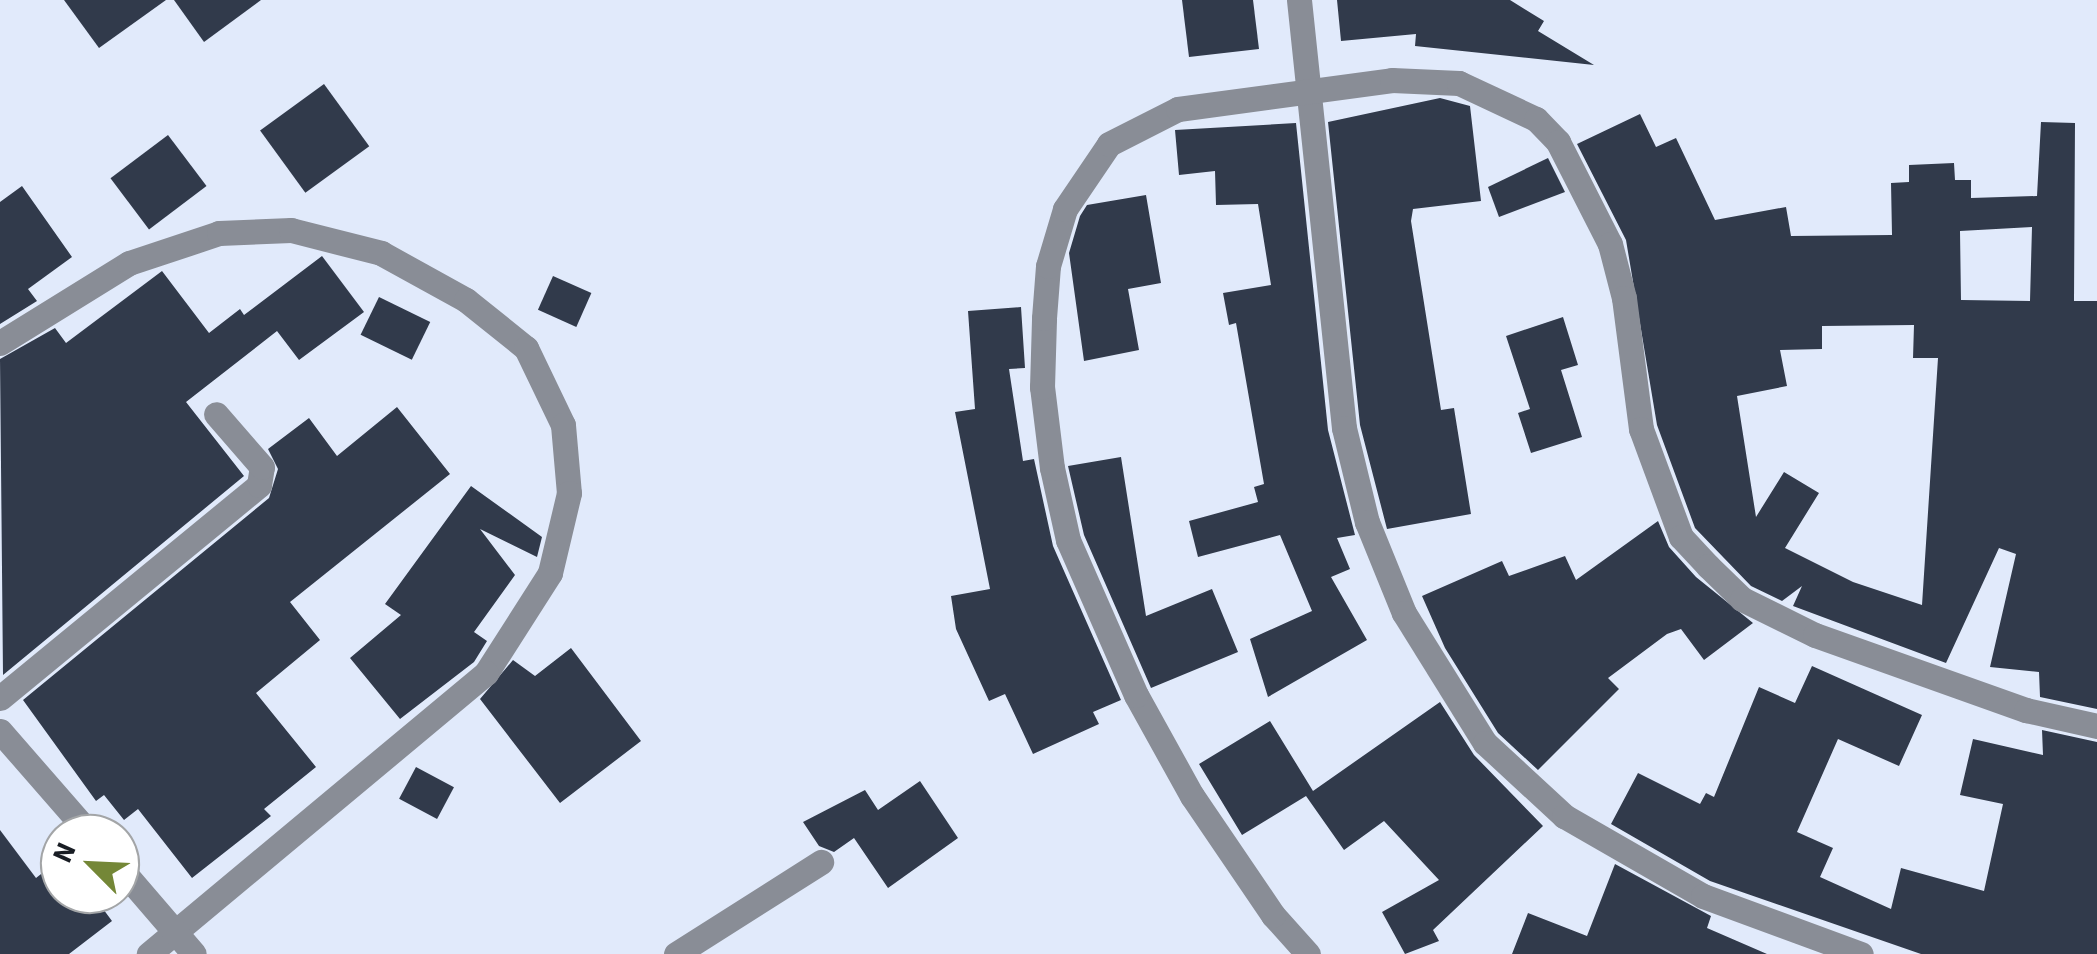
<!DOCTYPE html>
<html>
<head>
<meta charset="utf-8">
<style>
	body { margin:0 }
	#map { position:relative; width:2097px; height:954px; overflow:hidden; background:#e1eafb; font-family:"Source Sans 3",sans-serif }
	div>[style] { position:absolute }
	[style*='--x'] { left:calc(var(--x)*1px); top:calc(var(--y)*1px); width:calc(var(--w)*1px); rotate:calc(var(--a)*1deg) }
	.building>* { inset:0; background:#313a4b; transform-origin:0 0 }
	.minor>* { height:25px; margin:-12.5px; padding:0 12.5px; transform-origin:12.5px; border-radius:12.5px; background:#898d96 }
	span { translate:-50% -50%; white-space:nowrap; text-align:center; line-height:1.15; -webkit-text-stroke:10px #fff; paint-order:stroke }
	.north { position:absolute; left:40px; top:814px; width:100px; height:100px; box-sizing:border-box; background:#fff; border:2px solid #a3a5a7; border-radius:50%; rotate:294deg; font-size:28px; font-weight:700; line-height:40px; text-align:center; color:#191d24 }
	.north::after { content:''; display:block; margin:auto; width:35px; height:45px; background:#748737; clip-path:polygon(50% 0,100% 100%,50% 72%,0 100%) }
</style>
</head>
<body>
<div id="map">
	<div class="building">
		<i style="clip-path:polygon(64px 0,166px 0,99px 48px)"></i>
		<i style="clip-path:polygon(174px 0,261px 0,204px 42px)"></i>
		<i style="clip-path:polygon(1182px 0,1253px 0,1259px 49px,1189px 57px)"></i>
		<i style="clip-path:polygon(1337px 0,1510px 0,1544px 21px,1538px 31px,1594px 65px,1415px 46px,1416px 34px,1341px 41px)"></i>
		<i style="left:324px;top:84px;width:77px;height:79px;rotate:54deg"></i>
		<i style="clip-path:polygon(1440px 98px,1470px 106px,1481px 201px,1413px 209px,1411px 221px,1441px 410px,1454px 408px,1471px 514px,1387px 529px,1360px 425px,1328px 122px)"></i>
		<i style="clip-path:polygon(evenodd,1640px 114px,1656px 147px,1676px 138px,1715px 220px,1786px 207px,1791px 236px,1892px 235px,1891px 183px,1909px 182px,1909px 165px,1954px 163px,1955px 180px,1971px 180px,1971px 198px,2037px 196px,2041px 122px,2075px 123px,2074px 301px,2097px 301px,2097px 709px,2040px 697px,2039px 672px,1990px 667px,2016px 554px,1999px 548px,1946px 663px,1793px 606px,1802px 586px,1782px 601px,1751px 586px,1695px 528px,1657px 425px,1626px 240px,1577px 144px,1640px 114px,2032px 227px,2030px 301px,1961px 300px,1960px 231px,2032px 227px,1640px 114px,1914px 325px,1913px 358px,1938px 358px,1922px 605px,1853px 582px,1785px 548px,1819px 493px,1784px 472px,1756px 517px,1737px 396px,1787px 386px,1780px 350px,1822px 349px,1822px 326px,1914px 325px)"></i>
		<i style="clip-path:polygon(1296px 123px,1328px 430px,1355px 535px,1337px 538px,1350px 569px,1331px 577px,1367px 640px,1268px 697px,1250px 639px,1312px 611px,1280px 535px,1198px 557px,1189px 521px,1258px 502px,1254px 487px,1264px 484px,1236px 323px,1229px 325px,1223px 293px,1271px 285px,1258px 204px,1216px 205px,1215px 171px,1179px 175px,1175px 130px)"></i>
		<i style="left:168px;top:135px;width:64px;height:72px;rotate:53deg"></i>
		<i style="clip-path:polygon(1548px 158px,1565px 192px,1499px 217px,1488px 187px)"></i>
		<i style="clip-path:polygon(22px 186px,72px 257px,28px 289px,37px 301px,0 324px,0 202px)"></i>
		<i style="clip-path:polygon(1146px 195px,1161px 283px,1128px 289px,1139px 350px,1084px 361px,1069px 253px,1080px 216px,1087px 205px)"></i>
		<i style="clip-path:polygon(322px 256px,364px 312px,299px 360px,277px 331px,186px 402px,244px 476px,3px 675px,0 359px,55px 328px,66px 343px,162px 271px,209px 333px,240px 309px,244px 315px)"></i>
		<i style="left:553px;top:276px;width:42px;height:37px;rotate:24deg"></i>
		<i style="left:379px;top:297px;width:57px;height:42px;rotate:26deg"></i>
		<i style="clip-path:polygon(1021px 307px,1025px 368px,1009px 369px,1023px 461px,1034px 459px,1053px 546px,1121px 700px,1093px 712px,1099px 724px,1033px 754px,1005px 694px,989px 701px,956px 629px,951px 596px,990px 589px,955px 412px,975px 409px,968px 311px)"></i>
		<i style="clip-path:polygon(1563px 317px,1578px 365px,1561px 370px,1582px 437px,1531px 453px,1518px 413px,1530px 409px,1506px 336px)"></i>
		<i style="clip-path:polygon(397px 407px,450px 474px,290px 602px,320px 640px,256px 693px,316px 767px,264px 809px,271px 816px,192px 878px,138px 809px,124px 820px,104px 795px,96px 801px,23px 700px,269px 498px,278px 469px,268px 449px,309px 418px,337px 456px)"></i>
		<i style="clip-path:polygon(1121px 457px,1146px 616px,1212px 589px,1238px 652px,1151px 688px,1084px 535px,1068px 466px)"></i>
		<i style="clip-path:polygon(471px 486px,542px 537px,537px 557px,480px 529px,515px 575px,474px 632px,487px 641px,474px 662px,400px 719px,350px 658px,401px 615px,385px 604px)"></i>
		<i style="clip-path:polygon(1658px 521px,1669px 547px,1696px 577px,1753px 623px,1704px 660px,1681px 629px,1667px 634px,1608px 678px,1619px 689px,1538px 770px,1498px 733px,1445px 648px,1422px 596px,1502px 561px,1509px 576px,1565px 556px,1576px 580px)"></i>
		<i style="clip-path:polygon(571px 648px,641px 741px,560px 803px,480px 699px,513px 660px,535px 676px)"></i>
		<i style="clip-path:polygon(1812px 666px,1922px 715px,1899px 766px,1838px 739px,1797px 832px,1833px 848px,1820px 877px,1891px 909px,1901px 868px,1984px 891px,2003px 804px,1960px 795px,1973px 739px,2043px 755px,2042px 730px,2097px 742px,2097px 954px,1921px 954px,1710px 881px,1611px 824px,1638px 773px,1700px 804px,1706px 793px,1714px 797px,1759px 687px,1795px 703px)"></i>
		<i style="clip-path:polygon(1440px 702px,1474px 755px,1543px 826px,1433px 930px,1439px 941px,1405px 954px,1382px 912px,1439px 880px,1384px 821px,1344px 850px,1306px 796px,1242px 835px,1199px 764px,1270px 721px,1313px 791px)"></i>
		<i style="left:416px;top:767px;width:43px;height:36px;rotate:28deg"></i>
		<i style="clip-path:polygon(920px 781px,958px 838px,888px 888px,854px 838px,834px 852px,819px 846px,803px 822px,865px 790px,878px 810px)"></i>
		<i style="clip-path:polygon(0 830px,36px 878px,60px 859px,60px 894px,92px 894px,112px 921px,69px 954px,0 954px)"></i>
		<i style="clip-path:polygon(1615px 864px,1711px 916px,1707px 928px,1767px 954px,1512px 954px,1528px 913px,1587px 936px)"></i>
	</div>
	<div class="minor">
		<i style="--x:1299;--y:0;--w:430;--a:84"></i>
		<i style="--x:1344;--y:428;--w:97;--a:76.3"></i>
		<i style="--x:1367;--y:522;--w:98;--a:67.9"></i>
		<i style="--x:1404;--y:613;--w:153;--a:58.1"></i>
		<i style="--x:1485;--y:743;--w:108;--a:42.7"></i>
		<i style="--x:1564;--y:816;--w:160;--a:29.9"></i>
		<i style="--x:1703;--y:896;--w:168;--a:20.2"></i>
		<i style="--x:0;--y:343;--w:152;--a:-31.8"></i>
		<i style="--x:129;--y:263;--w:95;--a:-18.4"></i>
		<i style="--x:219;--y:233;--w:72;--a:-2.4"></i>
		<i style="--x:291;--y:230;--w:93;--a:14.3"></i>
		<i style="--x:381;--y:253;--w:97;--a:28.9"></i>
		<i style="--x:466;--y:300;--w:77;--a:38.7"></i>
		<i style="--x:526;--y:348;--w:85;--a:64.3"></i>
		<i style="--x:563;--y:425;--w:68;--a:85"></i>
		<i style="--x:569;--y:493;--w:82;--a:103.4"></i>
		<i style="--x:550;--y:573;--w:119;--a:122.6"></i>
		<i style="--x:486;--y:673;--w:439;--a:140.2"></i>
		<i style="--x:0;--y:698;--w:335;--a:-39.4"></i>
		<i style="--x:259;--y:485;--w:18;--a:-81"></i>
		<i style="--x:262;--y:467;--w:70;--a:-131"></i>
		<i style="--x:0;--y:731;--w:137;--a:48.9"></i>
		<i style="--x:120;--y:868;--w:113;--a:49.3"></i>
		<i style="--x:676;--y:954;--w:172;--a:-32.4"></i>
		<i style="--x:1308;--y:954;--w:52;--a:-131.9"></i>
		<i style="--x:1273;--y:915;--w:144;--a:-124.2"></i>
		<i style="--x:1192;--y:796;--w:115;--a:-119"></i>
		<i style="--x:1136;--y:695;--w:169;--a:-113.7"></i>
		<i style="--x:1068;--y:540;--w:74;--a:-102.5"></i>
		<i style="--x:1052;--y:468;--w:82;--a:-97"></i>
		<i style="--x:1042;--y:387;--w:69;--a:-88.3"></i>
		<i style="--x:1044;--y:318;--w:52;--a:-85.6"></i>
		<i style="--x:1048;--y:266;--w:59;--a:-73.4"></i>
		<i style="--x:1065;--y:209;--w:78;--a:-55.9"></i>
		<i style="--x:1109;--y:144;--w:77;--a:-26.9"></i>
		<i style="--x:1178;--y:109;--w:216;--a:-7.7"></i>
		<i style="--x:1392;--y:80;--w:67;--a:2.6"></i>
		<i style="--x:1459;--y:83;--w:85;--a:25.1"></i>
		<i style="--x:1536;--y:119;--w:32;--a:46"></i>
		<i style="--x:1558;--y:142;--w:114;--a:63"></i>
		<i style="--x:1610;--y:244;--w:56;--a:75.5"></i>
		<i style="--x:1624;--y:298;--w:132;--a:82.6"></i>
		<i style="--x:1641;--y:429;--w:115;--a:69.7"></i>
		<i style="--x:1681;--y:537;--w:40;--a:47"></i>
		<i style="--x:1708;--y:566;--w:47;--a:44.1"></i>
		<i style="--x:1742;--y:599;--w:81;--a:26.3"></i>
		<i style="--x:1815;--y:635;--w:224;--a:19.6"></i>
		<i style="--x:2026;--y:710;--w:73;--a:12.7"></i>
	</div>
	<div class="north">N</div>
</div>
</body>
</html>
